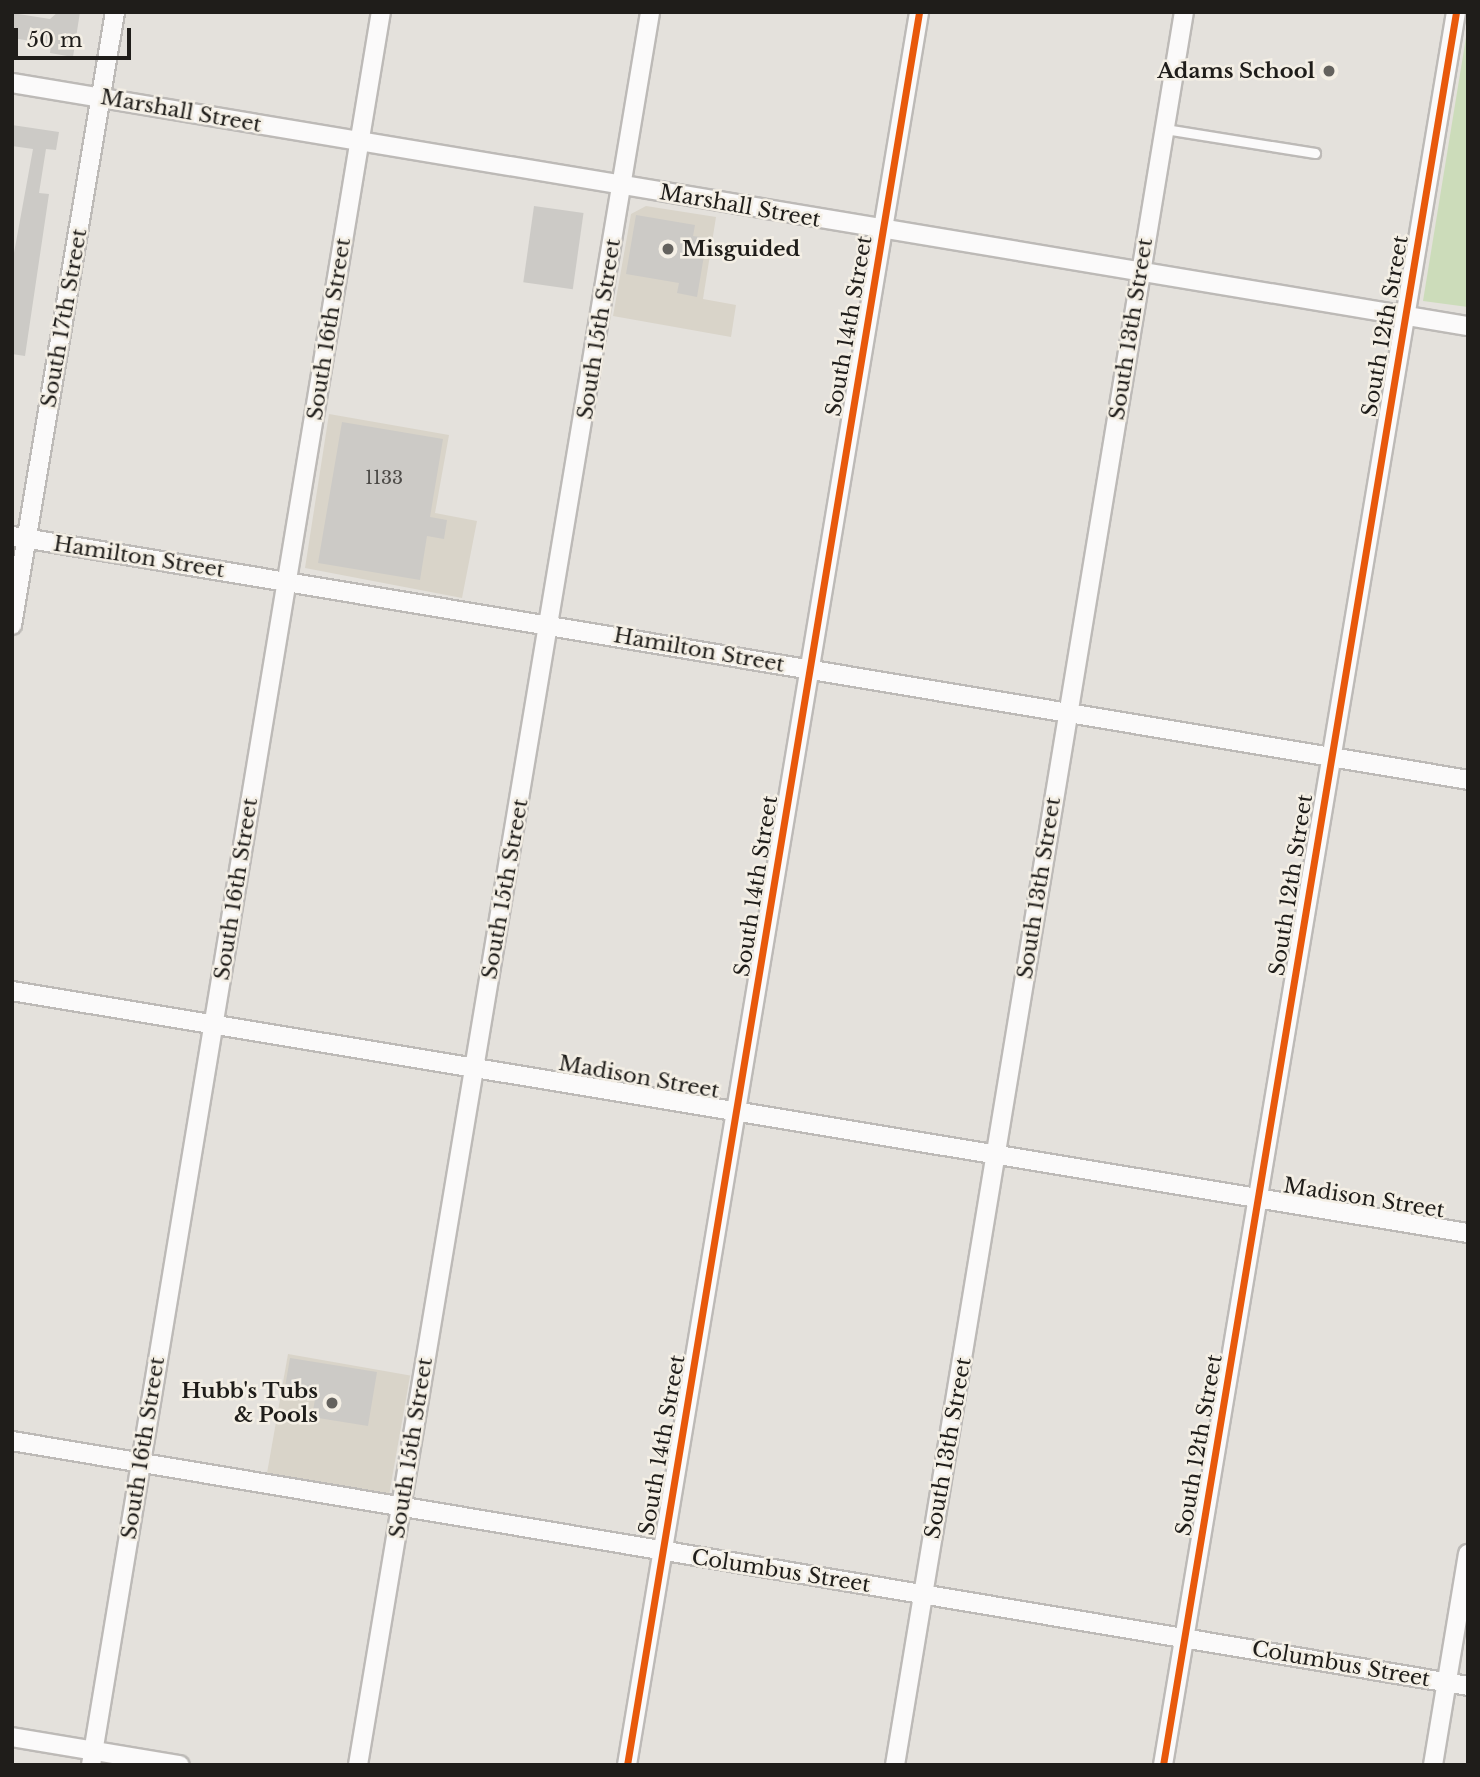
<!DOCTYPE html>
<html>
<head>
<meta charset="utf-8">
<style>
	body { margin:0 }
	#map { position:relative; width:1480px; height:1777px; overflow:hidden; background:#e4e1dc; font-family:"Libre Baskerville",serif }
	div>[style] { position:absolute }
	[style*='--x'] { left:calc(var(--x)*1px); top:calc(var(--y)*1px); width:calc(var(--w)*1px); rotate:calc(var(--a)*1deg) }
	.built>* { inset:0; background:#d9d4c9; transform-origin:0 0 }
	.green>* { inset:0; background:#ccdcba }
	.building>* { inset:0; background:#cccac6; transform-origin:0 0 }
	.roads { filter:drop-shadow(2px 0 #bdbab7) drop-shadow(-2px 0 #bdbab7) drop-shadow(0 2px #bdbab7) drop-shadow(0 -2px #bdbab7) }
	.service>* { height:9px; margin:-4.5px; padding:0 4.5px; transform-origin:4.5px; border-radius:4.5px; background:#fbfafa }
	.minor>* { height:18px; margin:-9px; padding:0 9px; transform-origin:9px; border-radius:9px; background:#fbfafa }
	.cycleway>* { height:7px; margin:-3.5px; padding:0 3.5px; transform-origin:3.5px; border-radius:3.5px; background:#e8590c }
	.dots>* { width:19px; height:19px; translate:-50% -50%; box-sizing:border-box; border:4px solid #f4efe5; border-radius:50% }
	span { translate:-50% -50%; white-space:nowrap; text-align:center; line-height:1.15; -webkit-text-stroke:5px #f4efe5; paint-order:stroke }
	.number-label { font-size:18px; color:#4b4946 }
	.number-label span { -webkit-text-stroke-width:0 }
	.poi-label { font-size:21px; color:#1f1d1a; font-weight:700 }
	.right { translate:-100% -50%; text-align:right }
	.left { translate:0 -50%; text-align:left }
	.street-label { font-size:21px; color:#1f1d1a }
	.frame { position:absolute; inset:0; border:14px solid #1f1d1a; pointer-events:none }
	.scale { position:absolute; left:14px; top:28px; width:117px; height:32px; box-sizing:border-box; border:4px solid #1f1d1a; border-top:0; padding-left:9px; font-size:21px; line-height:24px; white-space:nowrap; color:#1f1d1a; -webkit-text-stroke:5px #f4efe5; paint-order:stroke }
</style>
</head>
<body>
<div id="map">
	<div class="built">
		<i style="clip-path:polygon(646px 206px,716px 217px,703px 299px,736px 305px,731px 337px,613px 316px,631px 214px)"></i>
		<i style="clip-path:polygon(329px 414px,449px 435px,435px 513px,477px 521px,462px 598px,305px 568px)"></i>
		<i style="left:288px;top:1354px;width:124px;height:122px;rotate:10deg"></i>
	</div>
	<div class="green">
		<i style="clip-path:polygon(1468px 25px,1468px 307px,1423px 301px)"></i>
	</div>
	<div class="building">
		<i style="clip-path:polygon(58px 12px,80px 12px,73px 57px,50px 53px,51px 44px,12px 38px,12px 13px,50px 19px)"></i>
		<i style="clip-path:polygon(12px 125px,59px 132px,56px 150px,46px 149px,39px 193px,49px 194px,25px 356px,12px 354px,12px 264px,33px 149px,12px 146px)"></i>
		<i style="left:534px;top:206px;width:50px;height:77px;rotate:8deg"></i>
		<i style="clip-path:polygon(636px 215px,695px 225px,693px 236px,707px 238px,697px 297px,677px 293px,679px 283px,626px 274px)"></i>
		<i style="clip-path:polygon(342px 422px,443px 439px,430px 517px,447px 520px,444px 539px,427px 536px,420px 580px,318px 563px)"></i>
		<i style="clip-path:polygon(290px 1358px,377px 1372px,368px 1426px,312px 1417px,315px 1399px,284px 1393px)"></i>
	</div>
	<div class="roads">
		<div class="service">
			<i style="--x:1165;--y:129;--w:152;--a:9.1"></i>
		</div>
		<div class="minor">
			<i style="--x:12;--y:83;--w:1476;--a:9.48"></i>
			<i style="--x:12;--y:536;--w:1476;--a:9.51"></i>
			<i style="--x:12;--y:625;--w:622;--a:-80.46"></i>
			<i style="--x:12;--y:991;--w:1476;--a:9.44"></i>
			<i style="--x:12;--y:1441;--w:1476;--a:9.55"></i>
			<i style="--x:12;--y:1737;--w:170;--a:9.5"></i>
			<i style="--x:91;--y:1765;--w:1777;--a:-80.61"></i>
			<i style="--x:358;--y:1765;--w:1777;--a:-80.54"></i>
			<i style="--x:627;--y:1765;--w:1777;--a:-80.54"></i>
			<i style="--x:895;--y:1765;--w:1777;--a:-80.64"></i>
			<i style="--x:1163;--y:1765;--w:1777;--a:-80.51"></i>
			<i style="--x:1433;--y:1765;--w:214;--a:-80.6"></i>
		</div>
	</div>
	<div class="cycleway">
		<i style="--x:627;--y:1765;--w:1777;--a:-80.54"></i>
		<i style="--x:1163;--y:1765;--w:1777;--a:-80.51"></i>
	</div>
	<div class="dots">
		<i style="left:1329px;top:71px;background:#64625e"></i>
		<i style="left:668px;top:249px;background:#64625e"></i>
		<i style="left:332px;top:1403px;background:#64625e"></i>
	</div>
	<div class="number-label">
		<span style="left:384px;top:478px">1133</span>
	</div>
	<div class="poi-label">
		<span class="right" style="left:1315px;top:71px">Adams School</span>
		<span class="left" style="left:682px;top:249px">Misguided</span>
		<span class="right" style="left:318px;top:1403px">Hubb's Tubs<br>&amp; Pools</span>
	</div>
	<div class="street-label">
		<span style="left:181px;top:111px;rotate:10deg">Marshall Street</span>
		<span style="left:740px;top:206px;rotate:10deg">Marshall Street</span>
		<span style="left:64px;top:318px;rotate:-80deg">South 17th Street</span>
		<span style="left:849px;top:326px;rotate:-80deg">South 14th Street</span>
		<span style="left:1385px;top:326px;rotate:-80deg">South 12th Street</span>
		<span style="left:329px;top:329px;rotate:-81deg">South 16th Street</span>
		<span style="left:599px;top:329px;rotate:-81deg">South 15th Street</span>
		<span style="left:1131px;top:329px;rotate:-81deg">South 13th Street</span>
		<span style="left:139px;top:557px;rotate:9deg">Hamilton Street</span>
		<span style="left:699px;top:650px;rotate:10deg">Hamilton Street</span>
		<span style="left:1291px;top:885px;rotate:-81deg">South 12th Street</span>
		<span style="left:756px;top:886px;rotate:-81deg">South 14th Street</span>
		<span style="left:1039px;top:888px;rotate:-81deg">South 13th Street</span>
		<span style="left:236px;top:889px;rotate:-81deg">South 16th Street</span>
		<span style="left:505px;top:889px;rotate:-80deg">South 15th Street</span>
		<span style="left:639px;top:1077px;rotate:10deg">Madison Street</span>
		<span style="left:1364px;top:1198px;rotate:9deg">Madison Street</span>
		<span style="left:662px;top:1445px;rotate:-80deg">South 14th Street</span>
		<span style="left:1199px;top:1445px;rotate:-80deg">South 12th Street</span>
		<span style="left:143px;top:1448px;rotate:-81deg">South 16th Street</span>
		<span style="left:411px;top:1448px;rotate:-81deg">South 15th Street</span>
		<span style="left:948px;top:1448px;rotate:-80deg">South 13th Street</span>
		<span style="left:781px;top:1571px;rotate:9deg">Columbus Street</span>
		<span style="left:1341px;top:1664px;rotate:10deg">Columbus Street</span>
	</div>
	<div class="frame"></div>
	<div class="scale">50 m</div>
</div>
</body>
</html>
